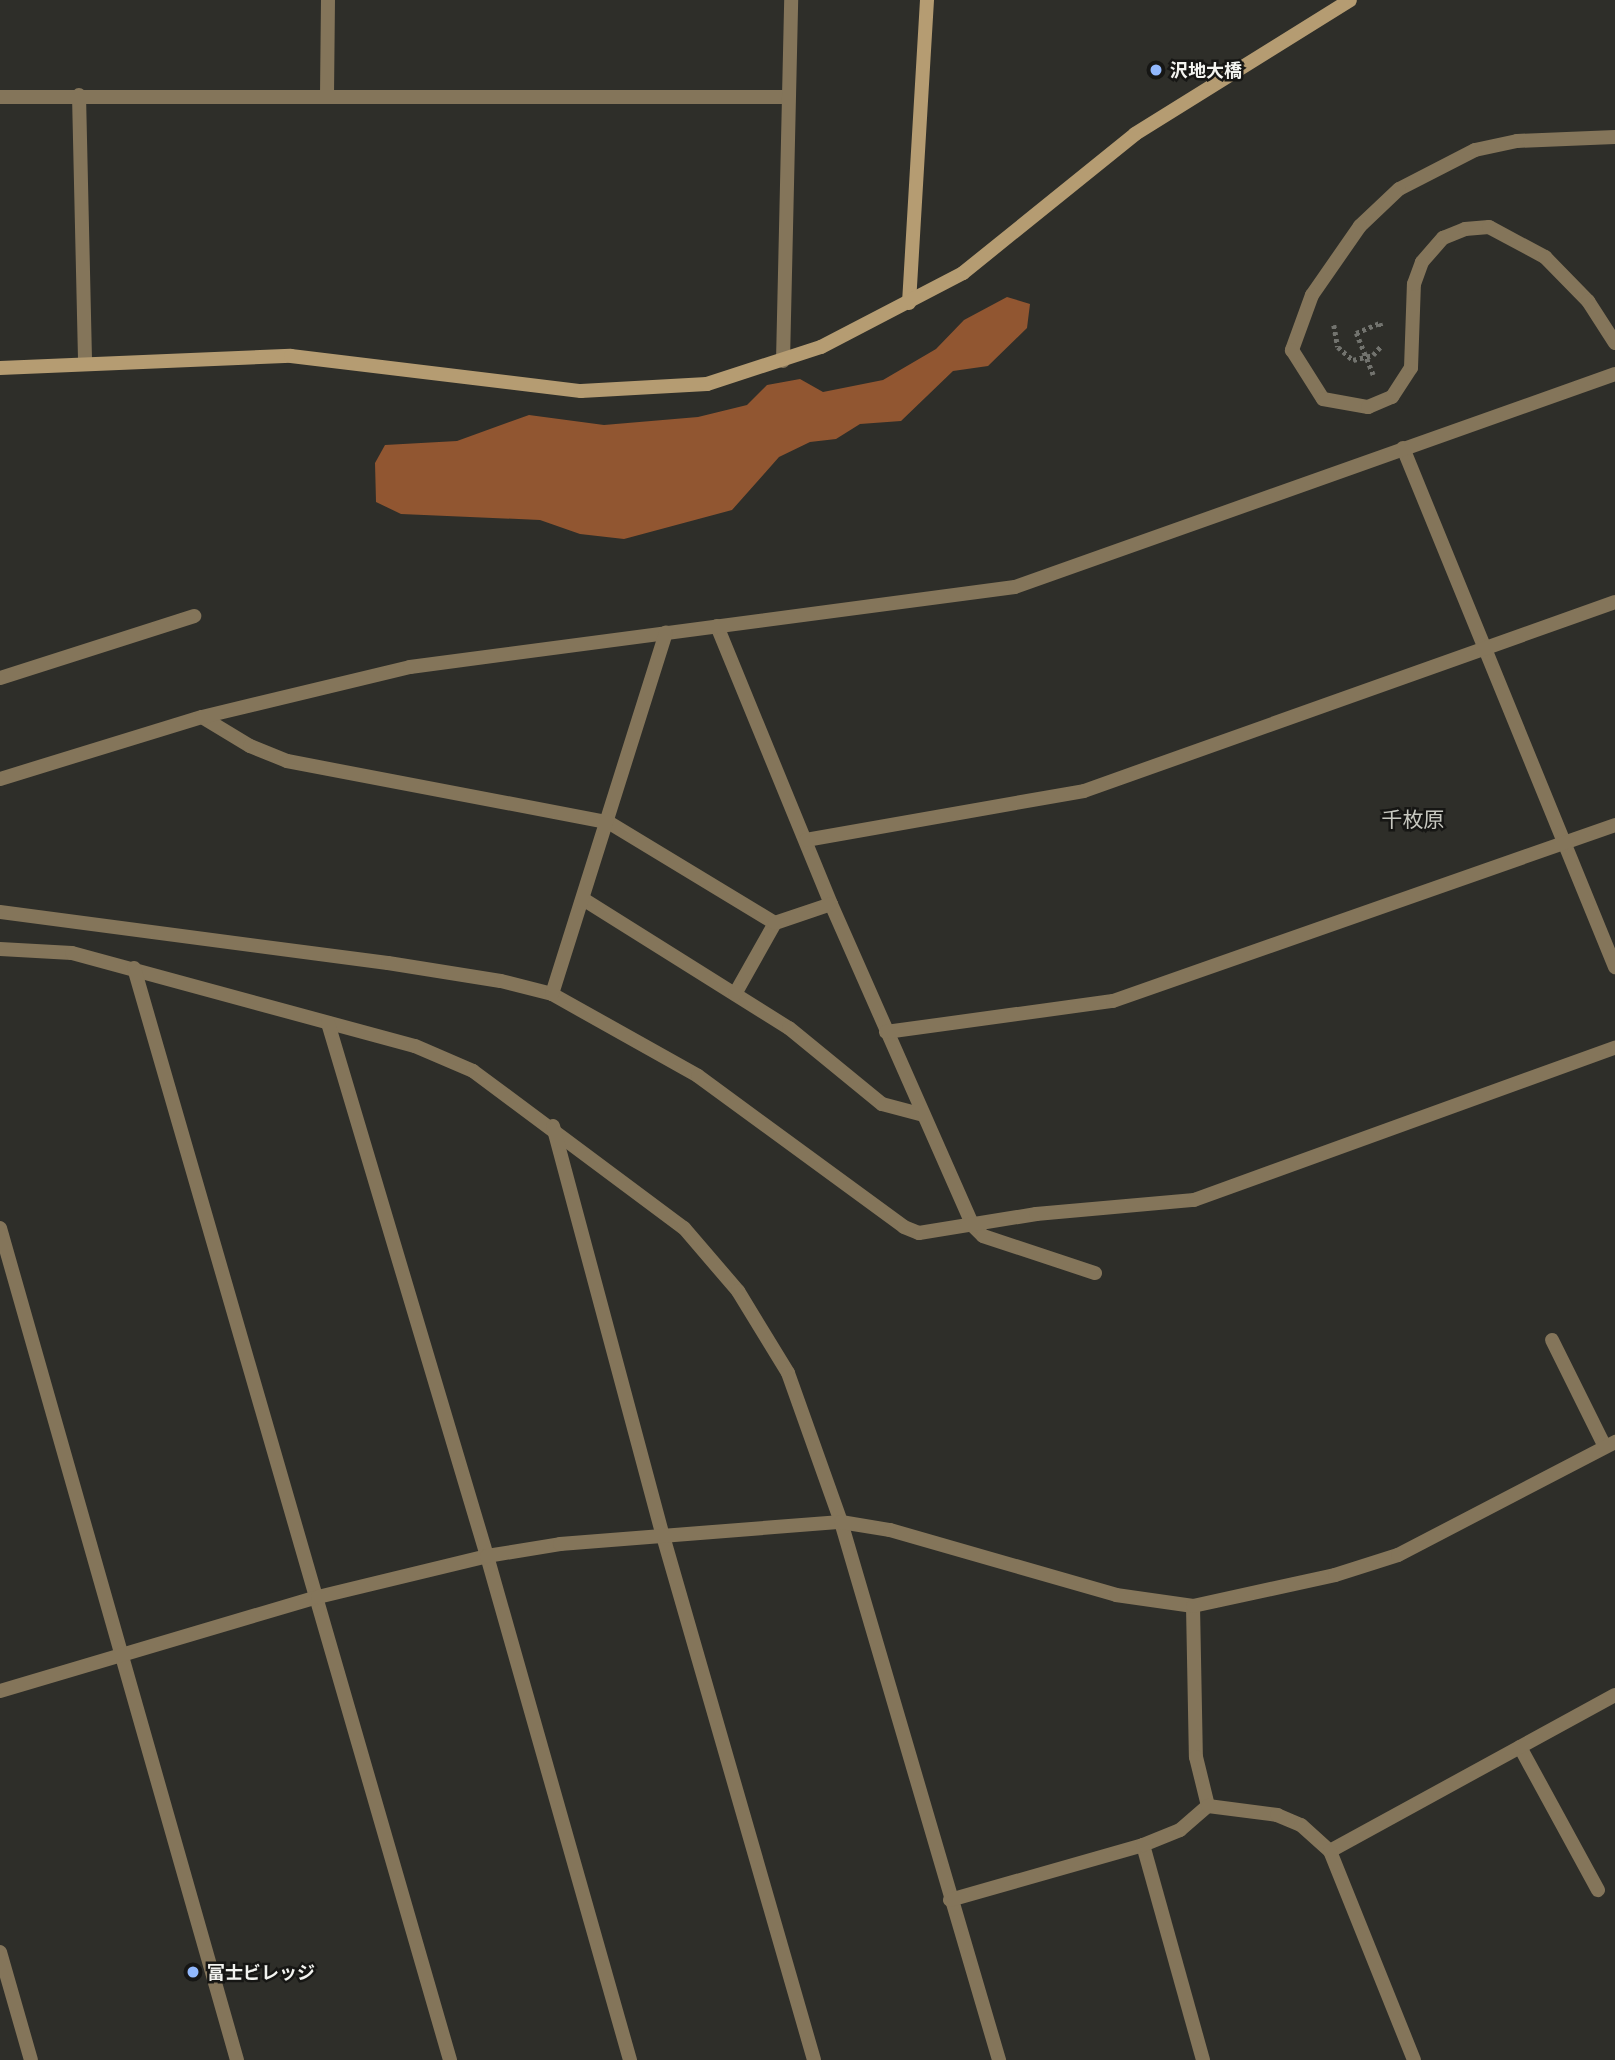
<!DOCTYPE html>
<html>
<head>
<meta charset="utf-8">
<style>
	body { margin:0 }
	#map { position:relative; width:1615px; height:2060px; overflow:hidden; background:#2e2e29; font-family:Lato,"Noto Sans JP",sans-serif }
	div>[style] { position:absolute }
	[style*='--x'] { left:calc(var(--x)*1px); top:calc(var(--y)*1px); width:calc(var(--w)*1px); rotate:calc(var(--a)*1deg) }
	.forest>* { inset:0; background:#915631 }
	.path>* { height:4.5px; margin-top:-2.25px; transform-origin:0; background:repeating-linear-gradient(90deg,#72736e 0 3.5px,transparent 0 7px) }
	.lane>* { height:14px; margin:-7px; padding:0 7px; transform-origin:7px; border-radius:7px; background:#84755a }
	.street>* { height:14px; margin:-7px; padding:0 7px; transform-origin:7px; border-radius:7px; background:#84755a }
	.secondary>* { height:14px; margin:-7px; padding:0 7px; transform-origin:7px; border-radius:7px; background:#b59c72 }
	.dots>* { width:19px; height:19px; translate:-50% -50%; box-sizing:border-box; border:4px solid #161614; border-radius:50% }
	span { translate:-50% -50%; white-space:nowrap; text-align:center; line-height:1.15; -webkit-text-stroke:5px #161614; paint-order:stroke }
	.poi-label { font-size:18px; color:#f3f4f0; font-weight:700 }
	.left { translate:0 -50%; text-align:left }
	.quarter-label { font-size:21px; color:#c7c8c0 }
</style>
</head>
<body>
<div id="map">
	<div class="forest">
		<i style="clip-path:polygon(1007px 297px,1030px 304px,1027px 328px,988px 366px,953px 371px,901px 421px,860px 424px,836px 439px,810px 442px,779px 457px,732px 510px,624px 539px,580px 534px,540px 520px,401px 514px,376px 502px,375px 463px,385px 445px,457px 441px,529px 415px,604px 425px,698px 417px,747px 405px,767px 385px,800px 379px,823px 392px,883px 380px,936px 349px,964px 320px)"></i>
	</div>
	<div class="path">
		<i style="--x:1334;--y:325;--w:22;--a:80"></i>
		<i style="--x:1338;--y:347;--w:20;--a:41"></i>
		<i style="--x:1353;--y:360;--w:21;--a:-14"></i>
		<i style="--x:1373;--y:355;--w:13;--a:-48"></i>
		<i style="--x:1373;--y:375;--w:45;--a:-112"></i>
		<i style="--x:1356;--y:333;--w:26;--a:-23"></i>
		<i style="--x:1380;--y:323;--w:6;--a:72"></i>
	</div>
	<div class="lane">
		<i style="--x:583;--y:899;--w:243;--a:32.1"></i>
		<i style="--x:789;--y:1028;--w:120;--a:39.3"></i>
		<i style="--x:882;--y:1104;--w:43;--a:14.7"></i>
		<i style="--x:735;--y:994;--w:81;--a:-60.6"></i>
		<i style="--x:973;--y:1226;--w:14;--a:45"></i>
		<i style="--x:983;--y:1236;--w:118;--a:18.3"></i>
		<i style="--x:1552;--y:1340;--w:119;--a:63.6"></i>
		<i style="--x:1520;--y:1747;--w:163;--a:61.4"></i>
	</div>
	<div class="street">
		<i style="--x:79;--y:95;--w:267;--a:88.7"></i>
		<i style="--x:327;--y:95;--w:95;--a:-89.4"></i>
		<i style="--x:0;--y:97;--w:787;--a:0"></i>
		<i style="--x:1615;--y:137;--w:98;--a:177.7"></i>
		<i style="--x:1517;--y:141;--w:43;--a:167.9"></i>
		<i style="--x:1475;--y:150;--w:85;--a:152.8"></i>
		<i style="--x:1399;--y:189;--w:54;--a:136.5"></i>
		<i style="--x:1360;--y:226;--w:84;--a:124.8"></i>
		<i style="--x:1312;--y:295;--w:59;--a:110"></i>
		<i style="--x:1292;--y:350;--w:58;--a:57.7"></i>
		<i style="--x:1323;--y:399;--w:46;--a:10.1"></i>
		<i style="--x:1368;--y:407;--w:26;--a:-23"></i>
		<i style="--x:1392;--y:397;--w:35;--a:-57"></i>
		<i style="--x:1411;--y:368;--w:84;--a:-88"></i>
		<i style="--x:1414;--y:284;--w:23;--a:-70"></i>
		<i style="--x:1422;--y:262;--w:32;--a:-49"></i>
		<i style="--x:1443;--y:238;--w:24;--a:-22"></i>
		<i style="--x:1465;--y:229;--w:24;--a:-5"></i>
		<i style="--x:1489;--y:227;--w:64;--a:28.2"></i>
		<i style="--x:1545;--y:257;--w:62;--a:45.7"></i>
		<i style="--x:1588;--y:301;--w:50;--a:57.3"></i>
		<i style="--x:783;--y:361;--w:361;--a:-88.7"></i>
		<i style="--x:1403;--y:448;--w:561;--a:67.78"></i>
		<i style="--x:717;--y:626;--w:300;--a:67.7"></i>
		<i style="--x:831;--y:904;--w:352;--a:66.2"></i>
		<i style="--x:0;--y:678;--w:204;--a:-17.7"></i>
		<i style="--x:202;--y:717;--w:56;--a:31.1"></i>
		<i style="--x:250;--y:746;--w:40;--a:22"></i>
		<i style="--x:287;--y:761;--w:327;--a:10.8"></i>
		<i style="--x:608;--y:822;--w:195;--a:31.2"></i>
		<i style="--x:775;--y:923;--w:59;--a:-18.7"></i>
		<i style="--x:0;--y:779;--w:211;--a:-17.1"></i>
		<i style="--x:202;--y:717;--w:214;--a:-13.5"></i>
		<i style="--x:410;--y:667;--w:610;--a:-7.53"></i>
		<i style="--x:1015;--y:587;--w:637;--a:-19.54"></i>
		<i style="--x:806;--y:840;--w:282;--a:-10"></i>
		<i style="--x:1084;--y:791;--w:564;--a:-19.59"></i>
		<i style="--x:0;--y:912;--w:391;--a:7.5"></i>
		<i style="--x:388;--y:963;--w:114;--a:9.1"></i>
		<i style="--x:501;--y:981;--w:53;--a:14.3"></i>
		<i style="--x:552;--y:994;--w:167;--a:29.3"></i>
		<i style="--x:698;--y:1076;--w:255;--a:36.2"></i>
		<i style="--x:904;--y:1227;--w:16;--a:22"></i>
		<i style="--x:919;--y:1233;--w:119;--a:-9.2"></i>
		<i style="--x:1036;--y:1214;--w:159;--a:-5.1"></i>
		<i style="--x:1194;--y:1200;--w:448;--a:-19.9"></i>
		<i style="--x:0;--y:949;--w:72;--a:3.2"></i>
		<i style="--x:72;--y:953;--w:355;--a:15.2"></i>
		<i style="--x:415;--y:1046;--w:63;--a:23.3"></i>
		<i style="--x:473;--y:1071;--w:263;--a:36.7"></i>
		<i style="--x:684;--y:1228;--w:83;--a:49.4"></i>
		<i style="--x:738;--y:1291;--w:96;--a:58.6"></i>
		<i style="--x:788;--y:1373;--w:158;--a:70.4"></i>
		<i style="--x:841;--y:1522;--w:561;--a:73.63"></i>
		<i style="--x:134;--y:968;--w:1137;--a:73.86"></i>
		<i style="--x:552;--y:994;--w:379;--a:-72.5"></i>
		<i style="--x:328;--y:1023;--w:556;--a:73.39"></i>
		<i style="--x:487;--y:1556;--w:524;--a:74.16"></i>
		<i style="--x:886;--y:1032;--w:229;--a:-7.8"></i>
		<i style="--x:1113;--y:1001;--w:532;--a:-19.32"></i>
		<i style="--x:553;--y:1126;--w:424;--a:75"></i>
		<i style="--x:663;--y:1536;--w:545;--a:73.92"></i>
		<i style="--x:0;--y:1228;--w:865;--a:74.1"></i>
		<i style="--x:1193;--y:1606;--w:151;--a:88.9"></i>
		<i style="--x:1196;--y:1757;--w:50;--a:76.2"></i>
		<i style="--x:0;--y:1691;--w:332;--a:-16.5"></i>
		<i style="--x:318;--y:1597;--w:174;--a:-13.6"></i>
		<i style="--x:487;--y:1556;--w:74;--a:-9.3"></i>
		<i style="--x:560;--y:1544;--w:282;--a:-4.5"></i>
		<i style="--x:841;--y:1522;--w:50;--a:9.3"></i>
		<i style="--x:890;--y:1530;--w:235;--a:16"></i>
		<i style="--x:1116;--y:1595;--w:78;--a:8.1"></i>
		<i style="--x:1193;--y:1606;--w:145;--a:-12.3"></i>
		<i style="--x:1335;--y:1575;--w:66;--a:-17.6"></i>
		<i style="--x:1398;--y:1555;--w:245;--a:-27.5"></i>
		<i style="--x:1143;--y:1845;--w:223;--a:74.4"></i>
		<i style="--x:1330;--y:1851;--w:325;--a:-28.7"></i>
		<i style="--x:950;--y:1900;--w:201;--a:-15.9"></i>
		<i style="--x:1143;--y:1845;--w:40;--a:-22"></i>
		<i style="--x:1180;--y:1830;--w:37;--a:-41"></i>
		<i style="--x:1208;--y:1806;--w:70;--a:7.4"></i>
		<i style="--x:1277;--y:1815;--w:26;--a:23"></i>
		<i style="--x:1301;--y:1825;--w:39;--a:42"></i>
		<i style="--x:1330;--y:1851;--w:225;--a:68.1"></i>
		<i style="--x:0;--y:1952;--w:112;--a:74"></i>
	</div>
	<div class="secondary">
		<i style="--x:909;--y:303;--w:304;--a:-86.6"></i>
		<i style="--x:0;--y:368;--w:291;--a:-2.4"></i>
		<i style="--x:291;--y:356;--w:292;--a:6.9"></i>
		<i style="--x:581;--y:391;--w:126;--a:-3.2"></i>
		<i style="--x:707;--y:384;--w:120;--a:-18"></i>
		<i style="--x:821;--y:347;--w:160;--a:-27.5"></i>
		<i style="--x:963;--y:273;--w:221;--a:-38.9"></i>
		<i style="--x:1135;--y:134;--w:253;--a:-31.9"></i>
	</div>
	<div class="dots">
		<i style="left:1156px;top:70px;background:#91b8fd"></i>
		<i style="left:193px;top:1972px;background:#91b8fd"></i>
	</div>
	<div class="poi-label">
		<span class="left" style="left:1170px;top:70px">沢地大橋</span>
		<span class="left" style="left:207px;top:1972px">富士ビレッジ</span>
	</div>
	<div class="quarter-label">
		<span style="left:1413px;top:819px">千枚原</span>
	</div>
</div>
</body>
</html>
